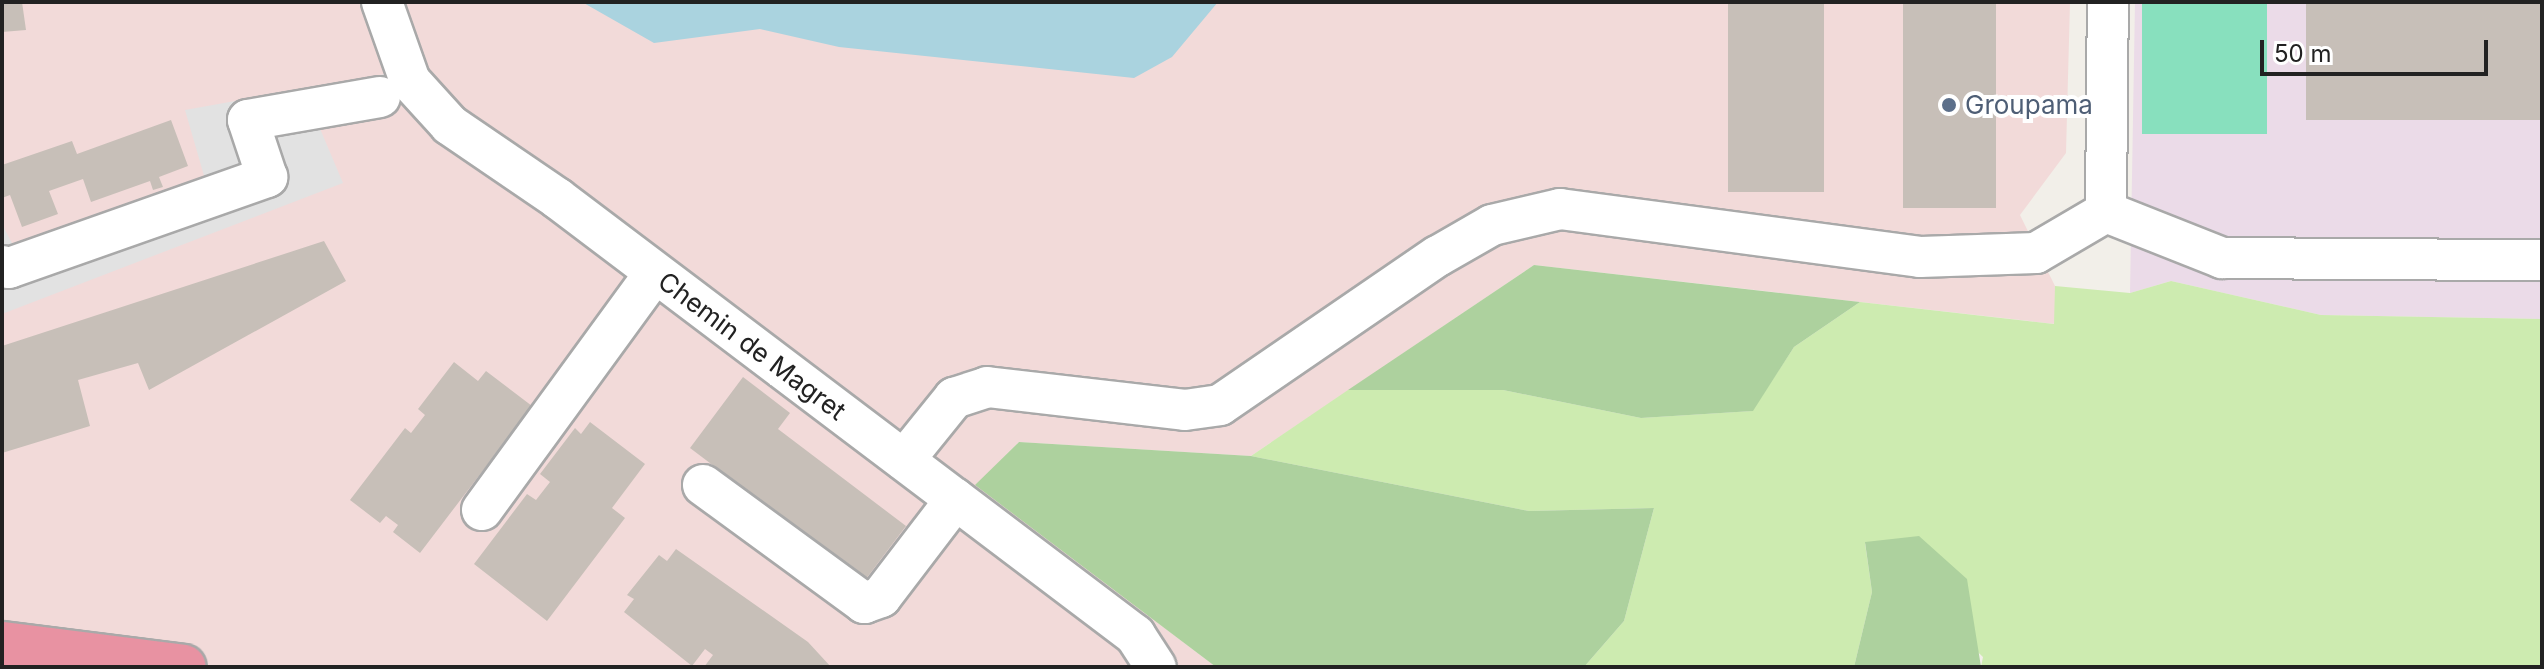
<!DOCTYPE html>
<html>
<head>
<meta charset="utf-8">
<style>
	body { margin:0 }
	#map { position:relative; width:2544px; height:669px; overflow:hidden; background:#f2efe9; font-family:Inter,sans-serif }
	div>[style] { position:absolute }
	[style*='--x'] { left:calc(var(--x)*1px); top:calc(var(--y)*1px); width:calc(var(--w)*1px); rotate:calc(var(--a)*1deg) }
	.commercial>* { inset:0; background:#f2dad9 }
	.industrial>* { inset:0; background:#ebdbe8 }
	.grass>* { inset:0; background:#cdebb0 }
	.forest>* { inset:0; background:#add19e }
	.pitch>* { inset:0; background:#88e0be; transform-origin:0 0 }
	.parking>* { inset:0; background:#e2e2e2 }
	.water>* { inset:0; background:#aad3df }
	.building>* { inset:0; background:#c7bfb8; transform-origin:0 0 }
	.roads { filter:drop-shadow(2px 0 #a9a9a9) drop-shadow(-2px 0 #a9a9a9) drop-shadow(0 2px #a9a9a9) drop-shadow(0 -2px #a9a9a9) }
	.minor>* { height:40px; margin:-20px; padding:0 20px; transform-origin:20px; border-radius:20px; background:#fff }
	.highway>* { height:44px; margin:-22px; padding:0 22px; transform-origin:22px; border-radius:22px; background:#e892a2 }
	.dots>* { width:22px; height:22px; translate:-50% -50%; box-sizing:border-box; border:4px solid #fff; border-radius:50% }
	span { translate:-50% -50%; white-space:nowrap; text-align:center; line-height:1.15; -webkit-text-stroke:8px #fff; paint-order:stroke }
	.service-label { font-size:26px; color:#4e5e75 }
	.left { translate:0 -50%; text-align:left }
	.street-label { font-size:26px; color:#222 }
	.frame { position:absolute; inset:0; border:4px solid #222; pointer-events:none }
	.scale { position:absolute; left:2260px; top:40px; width:228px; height:36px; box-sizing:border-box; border:4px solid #222; border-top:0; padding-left:10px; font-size:24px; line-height:28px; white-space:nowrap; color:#222; -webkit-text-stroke:6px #fff; paint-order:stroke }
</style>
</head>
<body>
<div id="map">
	<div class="commercial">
		<i style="clip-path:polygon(2px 2px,2070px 2px,2066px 153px,2020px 215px,2055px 286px,2055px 324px,1534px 265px,1251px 456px,1019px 442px,976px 485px,1216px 667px,2px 667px)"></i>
	</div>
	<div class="industrial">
		<i style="clip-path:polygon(2135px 2px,2542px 2px,2542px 319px,2321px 315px,2171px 281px,2130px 293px)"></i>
	</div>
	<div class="grass">
		<i style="clip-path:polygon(2171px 281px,2321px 315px,2542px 319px,2542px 667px,1981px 667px,1983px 657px,1865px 543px,1872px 592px,1854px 667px,1584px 667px,1624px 621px,1654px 508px,1529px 511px,1251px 456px,1348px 390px,1503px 390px,1641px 418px,1752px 411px,1794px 347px,1860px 302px,2054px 324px,2055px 286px,2130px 293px)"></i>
	</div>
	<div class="forest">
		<i style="clip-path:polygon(1534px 265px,1860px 302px,1794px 347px,1753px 411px,1641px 418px,1503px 390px,1348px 390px)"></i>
		<i style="clip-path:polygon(1019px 442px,1251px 456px,1529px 511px,1654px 508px,1624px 621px,1584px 667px,1216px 667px,975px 485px)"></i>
		<i style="clip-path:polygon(1919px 536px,1967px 579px,1981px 667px,1854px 667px,1872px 592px,1865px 542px)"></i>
	</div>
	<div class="pitch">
		<i style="left:2142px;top:2px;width:125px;height:132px"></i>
	</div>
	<div class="parking">
		<i style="clip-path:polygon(385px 74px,397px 109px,318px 124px,343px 183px,2px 314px,2px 224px,14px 247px,207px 186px,185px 110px)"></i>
	</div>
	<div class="water">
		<i style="clip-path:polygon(582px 2px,1218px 2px,1172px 57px,1134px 78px,839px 47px,760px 29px,654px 43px)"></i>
	</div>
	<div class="building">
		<i style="clip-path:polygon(2px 2px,22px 2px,26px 30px,2px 32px)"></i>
		<i style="left:1728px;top:2px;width:96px;height:190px"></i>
		<i style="left:1903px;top:2px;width:93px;height:206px"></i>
		<i style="left:2306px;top:2px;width:236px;height:118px"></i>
		<i style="clip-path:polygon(171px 120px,188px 166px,159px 177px,163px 187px,153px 190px,150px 181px,91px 202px,83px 179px,49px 191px,58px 214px,22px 227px,10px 195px,2px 198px,2px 165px,72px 141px,77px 154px)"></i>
		<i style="clip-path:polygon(324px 241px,346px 281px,149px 390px,138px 363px,78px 380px,90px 426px,2px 453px,2px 346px)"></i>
		<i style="clip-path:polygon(454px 362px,478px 381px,486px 371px,532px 406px,420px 553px,393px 532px,398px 525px,386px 516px,380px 523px,350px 500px,405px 428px,411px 433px,425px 415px,418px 409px)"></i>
		<i style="clip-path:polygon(743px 377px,790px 413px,778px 429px,906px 526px,865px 580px,690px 448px)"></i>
		<i style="clip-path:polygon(590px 422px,645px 464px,612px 508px,625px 518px,547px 621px,474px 564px,527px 494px,536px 500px,550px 482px,540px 474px,575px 428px,581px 434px)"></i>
		<i style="clip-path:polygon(676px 549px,808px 642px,831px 667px,704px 667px,713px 655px,705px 649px,692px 666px,624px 612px,634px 599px,627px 595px,659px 555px,667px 561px)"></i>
	</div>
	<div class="roads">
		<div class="minor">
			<i style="--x:382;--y:2;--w:84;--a:70.5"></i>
			<i style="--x:410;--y:81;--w:59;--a:47.7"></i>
			<i style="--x:450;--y:125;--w:130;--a:34.3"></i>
			<i style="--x:557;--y:198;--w:725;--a:37.09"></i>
			<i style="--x:1135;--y:635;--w:38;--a:57"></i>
			<i style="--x:2106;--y:212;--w:125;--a:21.6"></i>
			<i style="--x:2222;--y:258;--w:320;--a:0.4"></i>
			<i style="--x:2;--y:266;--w:7;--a:16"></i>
			<i style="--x:9;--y:268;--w:274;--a:-19.4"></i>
			<i style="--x:267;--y:177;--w:60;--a:-108.4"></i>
			<i style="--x:248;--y:120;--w:134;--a:-9.9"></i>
			<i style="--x:904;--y:460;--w:80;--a:-51.1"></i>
			<i style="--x:954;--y:398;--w:35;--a:-18"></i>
			<i style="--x:987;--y:387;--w:199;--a:6.6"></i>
			<i style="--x:1185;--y:410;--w:35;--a:-8"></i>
			<i style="--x:1220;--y:405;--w:264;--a:-34.4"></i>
			<i style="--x:1438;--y:256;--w:62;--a:-29.9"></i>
			<i style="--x:1492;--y:225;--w:70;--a:-13.2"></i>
			<i style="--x:1560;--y:209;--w:363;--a:7.6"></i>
			<i style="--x:1920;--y:257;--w:116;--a:-2"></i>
			<i style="--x:2036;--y:253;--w:81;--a:-30.4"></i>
			<i style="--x:2106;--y:212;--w:210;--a:-89.5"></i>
			<i style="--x:703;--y:485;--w:200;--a:36.2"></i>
			<i style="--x:864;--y:603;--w:18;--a:-19"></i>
			<i style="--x:881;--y:597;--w:123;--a:-52.6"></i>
			<i style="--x:482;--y:510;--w:293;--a:-53.9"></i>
		</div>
		<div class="highway">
			<i style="--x:2;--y:644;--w:183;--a:7.2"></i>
		</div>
	</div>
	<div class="dots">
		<i style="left:1949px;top:105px;background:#5c6f8a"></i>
	</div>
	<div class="service-label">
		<span class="left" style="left:1965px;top:105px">Groupama</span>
	</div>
	<div class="street-label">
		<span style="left:752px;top:346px;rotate:37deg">Chemin de Magret</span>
	</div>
	<div class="frame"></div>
	<div class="scale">50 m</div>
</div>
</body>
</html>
